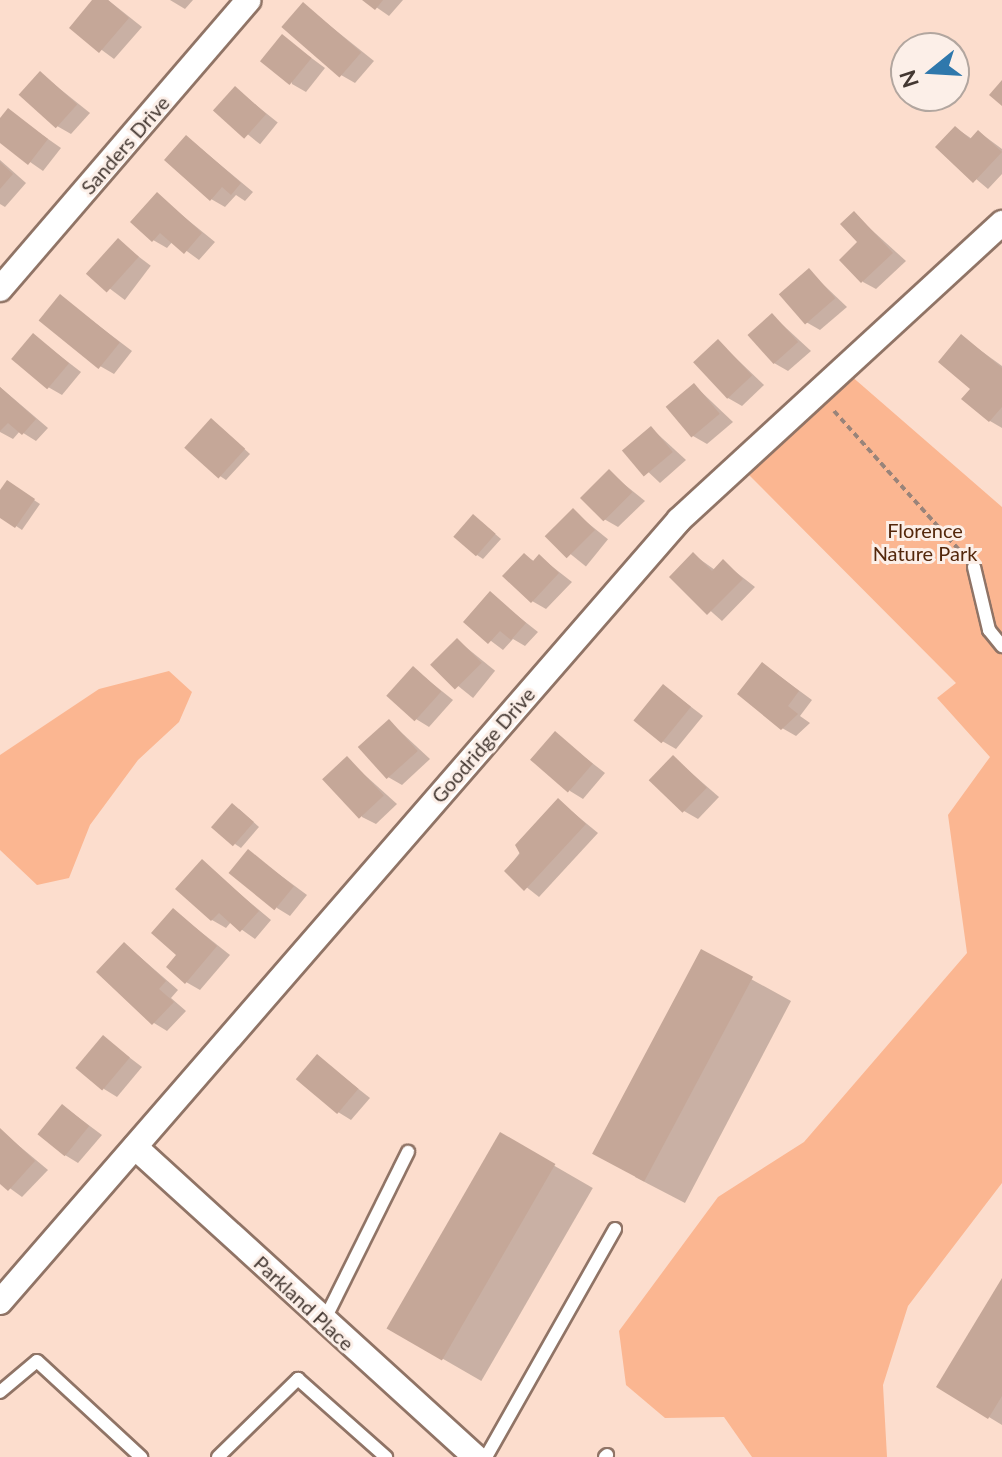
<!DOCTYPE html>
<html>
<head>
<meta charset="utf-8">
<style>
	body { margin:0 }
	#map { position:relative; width:1002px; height:1457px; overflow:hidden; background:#fcddcd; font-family:Lato,sans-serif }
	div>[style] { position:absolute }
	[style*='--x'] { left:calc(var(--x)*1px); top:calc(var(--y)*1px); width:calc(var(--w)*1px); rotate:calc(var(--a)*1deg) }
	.green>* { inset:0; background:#fbb691 }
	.shadow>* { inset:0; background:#0003; transform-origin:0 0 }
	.building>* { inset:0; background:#c5a798; transform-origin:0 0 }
	.path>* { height:4px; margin-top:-2px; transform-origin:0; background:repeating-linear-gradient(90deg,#99847a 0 6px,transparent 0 10px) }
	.roads { filter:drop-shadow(2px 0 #907466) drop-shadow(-2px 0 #907466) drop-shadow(0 2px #907466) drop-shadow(0 -2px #907466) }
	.service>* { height:12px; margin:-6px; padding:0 6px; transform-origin:6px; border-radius:6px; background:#fff }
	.minor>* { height:24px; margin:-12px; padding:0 12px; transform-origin:12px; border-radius:12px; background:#fff }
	span { translate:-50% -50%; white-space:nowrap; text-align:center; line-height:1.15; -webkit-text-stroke:6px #fcefe8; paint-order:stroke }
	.street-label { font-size:20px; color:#443832 }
	.park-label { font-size:20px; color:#54280c }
	.north { position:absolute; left:890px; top:32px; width:80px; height:80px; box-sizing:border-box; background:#fcefe8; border:2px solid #b2a69f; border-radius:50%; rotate:252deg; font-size:22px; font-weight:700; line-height:32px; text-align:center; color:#443832 }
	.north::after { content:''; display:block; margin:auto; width:28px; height:36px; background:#2f78ac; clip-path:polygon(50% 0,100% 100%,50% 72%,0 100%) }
</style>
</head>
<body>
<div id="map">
	<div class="green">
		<i style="clip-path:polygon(842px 368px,1002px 507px,1002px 1183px,908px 1306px,883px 1385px,887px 1457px,752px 1457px,724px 1417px,665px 1418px,626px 1385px,619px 1331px,718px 1197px,804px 1142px,967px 953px,948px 815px,990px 757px,937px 698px,956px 683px,737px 463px)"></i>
		<i style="clip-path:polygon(169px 671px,192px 692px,179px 722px,138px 760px,90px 825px,69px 878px,37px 885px,0 850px,0 755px,99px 689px)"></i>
	</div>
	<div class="shadow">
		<i style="clip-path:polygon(95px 0,108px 0,142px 27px,114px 59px,72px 28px)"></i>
		<i style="clip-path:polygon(170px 0,193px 0,185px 9px)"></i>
		<i style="clip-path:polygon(366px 0,403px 0,389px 16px)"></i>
		<i style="clip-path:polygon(304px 5px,374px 61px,355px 83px,341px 75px)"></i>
		<i style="clip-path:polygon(283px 37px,325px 68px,306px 92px,292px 84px)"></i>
		<i style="clip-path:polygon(40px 73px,90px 113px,71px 134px,57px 126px)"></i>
		<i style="left:235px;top:88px;width:55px;height:28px;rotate:39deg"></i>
		<i style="clip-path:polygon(8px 111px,61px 148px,43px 171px,0 141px,0 121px)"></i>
		<i style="clip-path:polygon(956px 128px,972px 139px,979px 132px,1002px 149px,1002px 174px,988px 189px,938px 147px)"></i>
		<i style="clip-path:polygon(187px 137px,253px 192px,245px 201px,236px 195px,225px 207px,211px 199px)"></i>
		<i style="clip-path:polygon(0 160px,26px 183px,5px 207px,0 204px)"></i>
		<i style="clip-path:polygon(157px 195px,215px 242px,199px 260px,173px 241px,167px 248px,153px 240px)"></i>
		<i style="clip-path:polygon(854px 214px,906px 261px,876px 289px,863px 282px)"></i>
		<i style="left:118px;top:241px;width:41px;height:43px;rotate:37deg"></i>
		<i style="clip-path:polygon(809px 271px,847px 307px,820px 330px,806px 322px)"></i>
		<i style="clip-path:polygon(61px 297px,132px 351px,114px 374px,100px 366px)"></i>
		<i style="clip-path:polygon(772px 315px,811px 351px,788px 371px,774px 363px)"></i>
		<i style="clip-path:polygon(33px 335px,81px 372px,62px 395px,48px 387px)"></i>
		<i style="clip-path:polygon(962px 337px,1002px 366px,1002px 428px,990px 421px,973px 389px)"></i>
		<i style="clip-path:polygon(719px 342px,764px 385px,742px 406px,728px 398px)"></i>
		<i style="clip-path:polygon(694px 385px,733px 422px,707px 444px,693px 436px)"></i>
		<i style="clip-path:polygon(0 387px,48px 428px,36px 441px,20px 431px,13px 439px,0 432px)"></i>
		<i style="clip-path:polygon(217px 424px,250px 454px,226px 480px,220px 476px)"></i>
		<i style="clip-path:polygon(651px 428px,686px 460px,660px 483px,625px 450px)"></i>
		<i style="clip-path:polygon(609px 472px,645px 501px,618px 527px,604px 519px)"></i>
		<i style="clip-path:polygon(13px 486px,40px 504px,22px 530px,0 515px,0 494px)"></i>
		<i style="left:573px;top:511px;width:45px;height:35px;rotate:39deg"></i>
		<i style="clip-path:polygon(479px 520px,501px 539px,483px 559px,477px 555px)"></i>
		<i style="clip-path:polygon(524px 555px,535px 562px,540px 557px,572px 582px,546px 609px,532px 601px)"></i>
		<i style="clip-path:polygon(694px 555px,715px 570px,723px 562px,755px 587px,722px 621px,672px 577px)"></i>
		<i style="clip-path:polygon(490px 594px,538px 632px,525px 646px,513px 639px,503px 650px,466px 622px)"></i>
		<i style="left:457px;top:640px;width:49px;height:35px;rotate:39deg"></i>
		<i style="clip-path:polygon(763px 664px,812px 700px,800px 716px,810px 723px,796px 736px,782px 728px)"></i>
		<i style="clip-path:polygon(413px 668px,453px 700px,429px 727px,416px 719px)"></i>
		<i style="clip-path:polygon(664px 686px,703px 716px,676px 749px,662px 741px)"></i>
		<i style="clip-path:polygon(389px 721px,430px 759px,402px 785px,388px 777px)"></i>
		<i style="clip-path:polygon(555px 734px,605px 773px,583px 799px,570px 791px)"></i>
		<i style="clip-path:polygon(674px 758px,719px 797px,698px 819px,684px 811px)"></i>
		<i style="clip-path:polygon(347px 759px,397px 804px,376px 824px,362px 817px)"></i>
		<i style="clip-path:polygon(559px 801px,598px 833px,539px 897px,506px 871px)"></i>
		<i style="clip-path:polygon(239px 809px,259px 827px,241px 848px,235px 844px)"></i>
		<i style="clip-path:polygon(249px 852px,307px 895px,290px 916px,277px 908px)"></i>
		<i style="clip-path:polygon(202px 862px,271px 920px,255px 939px,231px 922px,226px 928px,212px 920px)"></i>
		<i style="clip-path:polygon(173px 910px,230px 955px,200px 990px,186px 982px)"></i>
		<i style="clip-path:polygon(125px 944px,178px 990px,171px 998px,186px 1011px,167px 1031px,154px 1023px)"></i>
		<i style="clip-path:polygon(702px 952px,791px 1001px,685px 1203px,635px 1177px)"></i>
		<i style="clip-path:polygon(104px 1038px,142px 1067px,117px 1097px,104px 1089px)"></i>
		<i style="clip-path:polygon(317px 1056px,370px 1098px,351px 1120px,338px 1112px)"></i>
		<i style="clip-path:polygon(63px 1106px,102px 1135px,78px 1163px,65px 1155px)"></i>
		<i style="clip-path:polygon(0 1130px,48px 1170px,22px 1197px,0 1181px)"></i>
		<i style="left:501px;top:1135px;width:106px;height:223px;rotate:30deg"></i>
		<i style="clip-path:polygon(1002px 1282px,1002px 1425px,938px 1386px)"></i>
	</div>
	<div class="building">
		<i style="clip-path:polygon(92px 0,108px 0,129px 18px,99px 53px,69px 28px)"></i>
		<i style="clip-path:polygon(362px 0,383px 0,375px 10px)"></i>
		<i style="left:303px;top:2px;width:77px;height:33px;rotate:41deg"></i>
		<i style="left:282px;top:34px;width:38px;height:35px;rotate:39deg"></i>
		<i style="left:40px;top:71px;width:50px;height:32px;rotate:42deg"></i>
		<i style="clip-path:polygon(1002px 80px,1002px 106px,989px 95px)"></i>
		<i style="left:235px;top:86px;width:42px;height:33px;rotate:42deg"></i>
		<i style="clip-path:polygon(8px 108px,48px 139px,28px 165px,0 143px,0 118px)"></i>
		<i style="clip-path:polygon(955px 126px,970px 139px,978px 130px,1002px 152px,973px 183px,935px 147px)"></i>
		<i style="clip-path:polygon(186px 135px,241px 183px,231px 195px,222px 187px,210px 201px,164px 160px)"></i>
		<i style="clip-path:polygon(0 162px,13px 174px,0 189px)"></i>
		<i style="clip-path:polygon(157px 192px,202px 233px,184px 254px,160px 233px,152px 242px,130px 222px)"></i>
		<i style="clip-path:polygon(854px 211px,893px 253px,861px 283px,839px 260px,857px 242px,840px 224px)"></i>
		<i style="left:118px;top:238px;width:28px;height:48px;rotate:42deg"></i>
		<i style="left:809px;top:268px;width:40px;height:40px;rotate:49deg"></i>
		<i style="left:60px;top:294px;width:77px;height:34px;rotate:39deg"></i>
		<i style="left:772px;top:313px;width:39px;height:33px;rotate:48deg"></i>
		<i style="left:33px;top:333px;width:47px;height:34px;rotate:40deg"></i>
		<i style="clip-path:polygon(961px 334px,1002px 368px,1002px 407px,989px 422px,961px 399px,970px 389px,938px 362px)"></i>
		<i style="left:718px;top:339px;width:50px;height:34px;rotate:47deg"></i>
		<i style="left:694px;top:383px;width:40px;height:37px;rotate:50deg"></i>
		<i style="clip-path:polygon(0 387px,36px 419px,22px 435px,8px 423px,0 431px)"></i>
		<i style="left:211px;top:418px;width:46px;height:40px;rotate:42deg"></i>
		<i style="left:651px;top:426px;width:34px;height:38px;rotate:50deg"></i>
		<i style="left:609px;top:469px;width:33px;height:41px;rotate:45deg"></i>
		<i style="clip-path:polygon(7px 480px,35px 499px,15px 528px,0 518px,0 490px)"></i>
		<i style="left:573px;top:508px;width:31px;height:40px;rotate:45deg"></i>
		<i style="left:473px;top:514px;width:30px;height:30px;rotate:41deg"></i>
		<i style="clip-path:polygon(693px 552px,712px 571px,723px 559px,743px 579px,707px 615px,669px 577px)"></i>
		<i style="clip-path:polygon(524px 553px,533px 561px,539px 554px,559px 573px,531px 603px,502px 576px)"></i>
		<i style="clip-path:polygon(490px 591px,526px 623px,511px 640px,500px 631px,488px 644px,463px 622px)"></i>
		<i style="left:457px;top:638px;width:35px;height:38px;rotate:45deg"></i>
		<i style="clip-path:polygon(762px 662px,799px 691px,788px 706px,798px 714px,781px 730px,737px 694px)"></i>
		<i style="left:413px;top:666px;width:38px;height:40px;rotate:42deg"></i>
		<i style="left:663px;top:684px;width:36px;height:47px;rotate:39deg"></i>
		<i style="left:389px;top:719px;width:43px;height:42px;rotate:48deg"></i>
		<i style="left:555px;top:731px;width:50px;height:38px;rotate:41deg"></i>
		<i style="left:673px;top:755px;width:47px;height:35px;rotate:44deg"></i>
		<i style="left:347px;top:756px;width:54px;height:34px;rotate:47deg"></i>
		<i style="clip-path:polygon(558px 798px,586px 824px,524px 891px,504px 871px,520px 854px,515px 845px)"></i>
		<i style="left:232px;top:803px;width:29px;height:32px;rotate:41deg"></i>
		<i style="left:248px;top:849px;width:59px;height:31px;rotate:39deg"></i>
		<i style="clip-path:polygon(202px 859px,259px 911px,240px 932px,219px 913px,211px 921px,175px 889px)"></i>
		<i style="clip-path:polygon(173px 908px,217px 946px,185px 984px,166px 967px,176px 955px,151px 933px)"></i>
		<i style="clip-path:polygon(124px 942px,166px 981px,159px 989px,174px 1002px,152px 1025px,96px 972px)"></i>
		<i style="left:701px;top:949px;width:59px;height:232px;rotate:28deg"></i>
		<i style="left:103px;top:1035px;width:35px;height:43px;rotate:40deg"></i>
		<i style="left:317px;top:1054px;width:54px;height:33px;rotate:40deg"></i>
		<i style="left:62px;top:1104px;width:35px;height:39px;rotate:39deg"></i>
		<i style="clip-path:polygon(0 1128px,35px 1161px,8px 1191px,0 1184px)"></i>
		<i style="left:500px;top:1132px;width:64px;height:227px;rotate:30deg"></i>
		<i style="clip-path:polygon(1002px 1278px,1002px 1396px,988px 1419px,936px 1387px)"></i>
	</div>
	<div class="path">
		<i style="--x:834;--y:411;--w:191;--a:48"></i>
	</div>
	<div class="roads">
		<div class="service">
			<i style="--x:974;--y:567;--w:65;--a:76.6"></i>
			<i style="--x:989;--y:630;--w:21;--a:51"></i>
			<i style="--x:324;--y:1321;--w:189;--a:-63.6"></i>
			<i style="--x:0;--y:1392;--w:48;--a:-40"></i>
			<i style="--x:37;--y:1361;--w:142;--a:42.7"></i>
			<i style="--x:218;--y:1457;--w:112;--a:-44.3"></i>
			<i style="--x:298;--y:1379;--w:118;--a:41.6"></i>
			<i style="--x:486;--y:1457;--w:262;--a:-60.5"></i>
			<i style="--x:605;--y:1457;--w:3;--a:-45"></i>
		</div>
		<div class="minor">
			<i style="--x:0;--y:289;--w:381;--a:-49.3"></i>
			<i style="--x:135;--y:1147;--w:461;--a:42.3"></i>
			<i style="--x:0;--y:1302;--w:1036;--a:-49.03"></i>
			<i style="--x:679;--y:520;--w:439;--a:-42.6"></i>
		</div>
	</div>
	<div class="street-label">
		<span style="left:125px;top:145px;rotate:-49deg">Sanders Drive</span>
		<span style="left:483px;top:745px;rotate:-49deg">Goodridge Drive</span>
		<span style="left:304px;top:1303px;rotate:43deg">Parkland Place</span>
	</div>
	<div class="park-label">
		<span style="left:925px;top:542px">Florence<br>Nature Park</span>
	</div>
	<div class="north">N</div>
</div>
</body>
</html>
